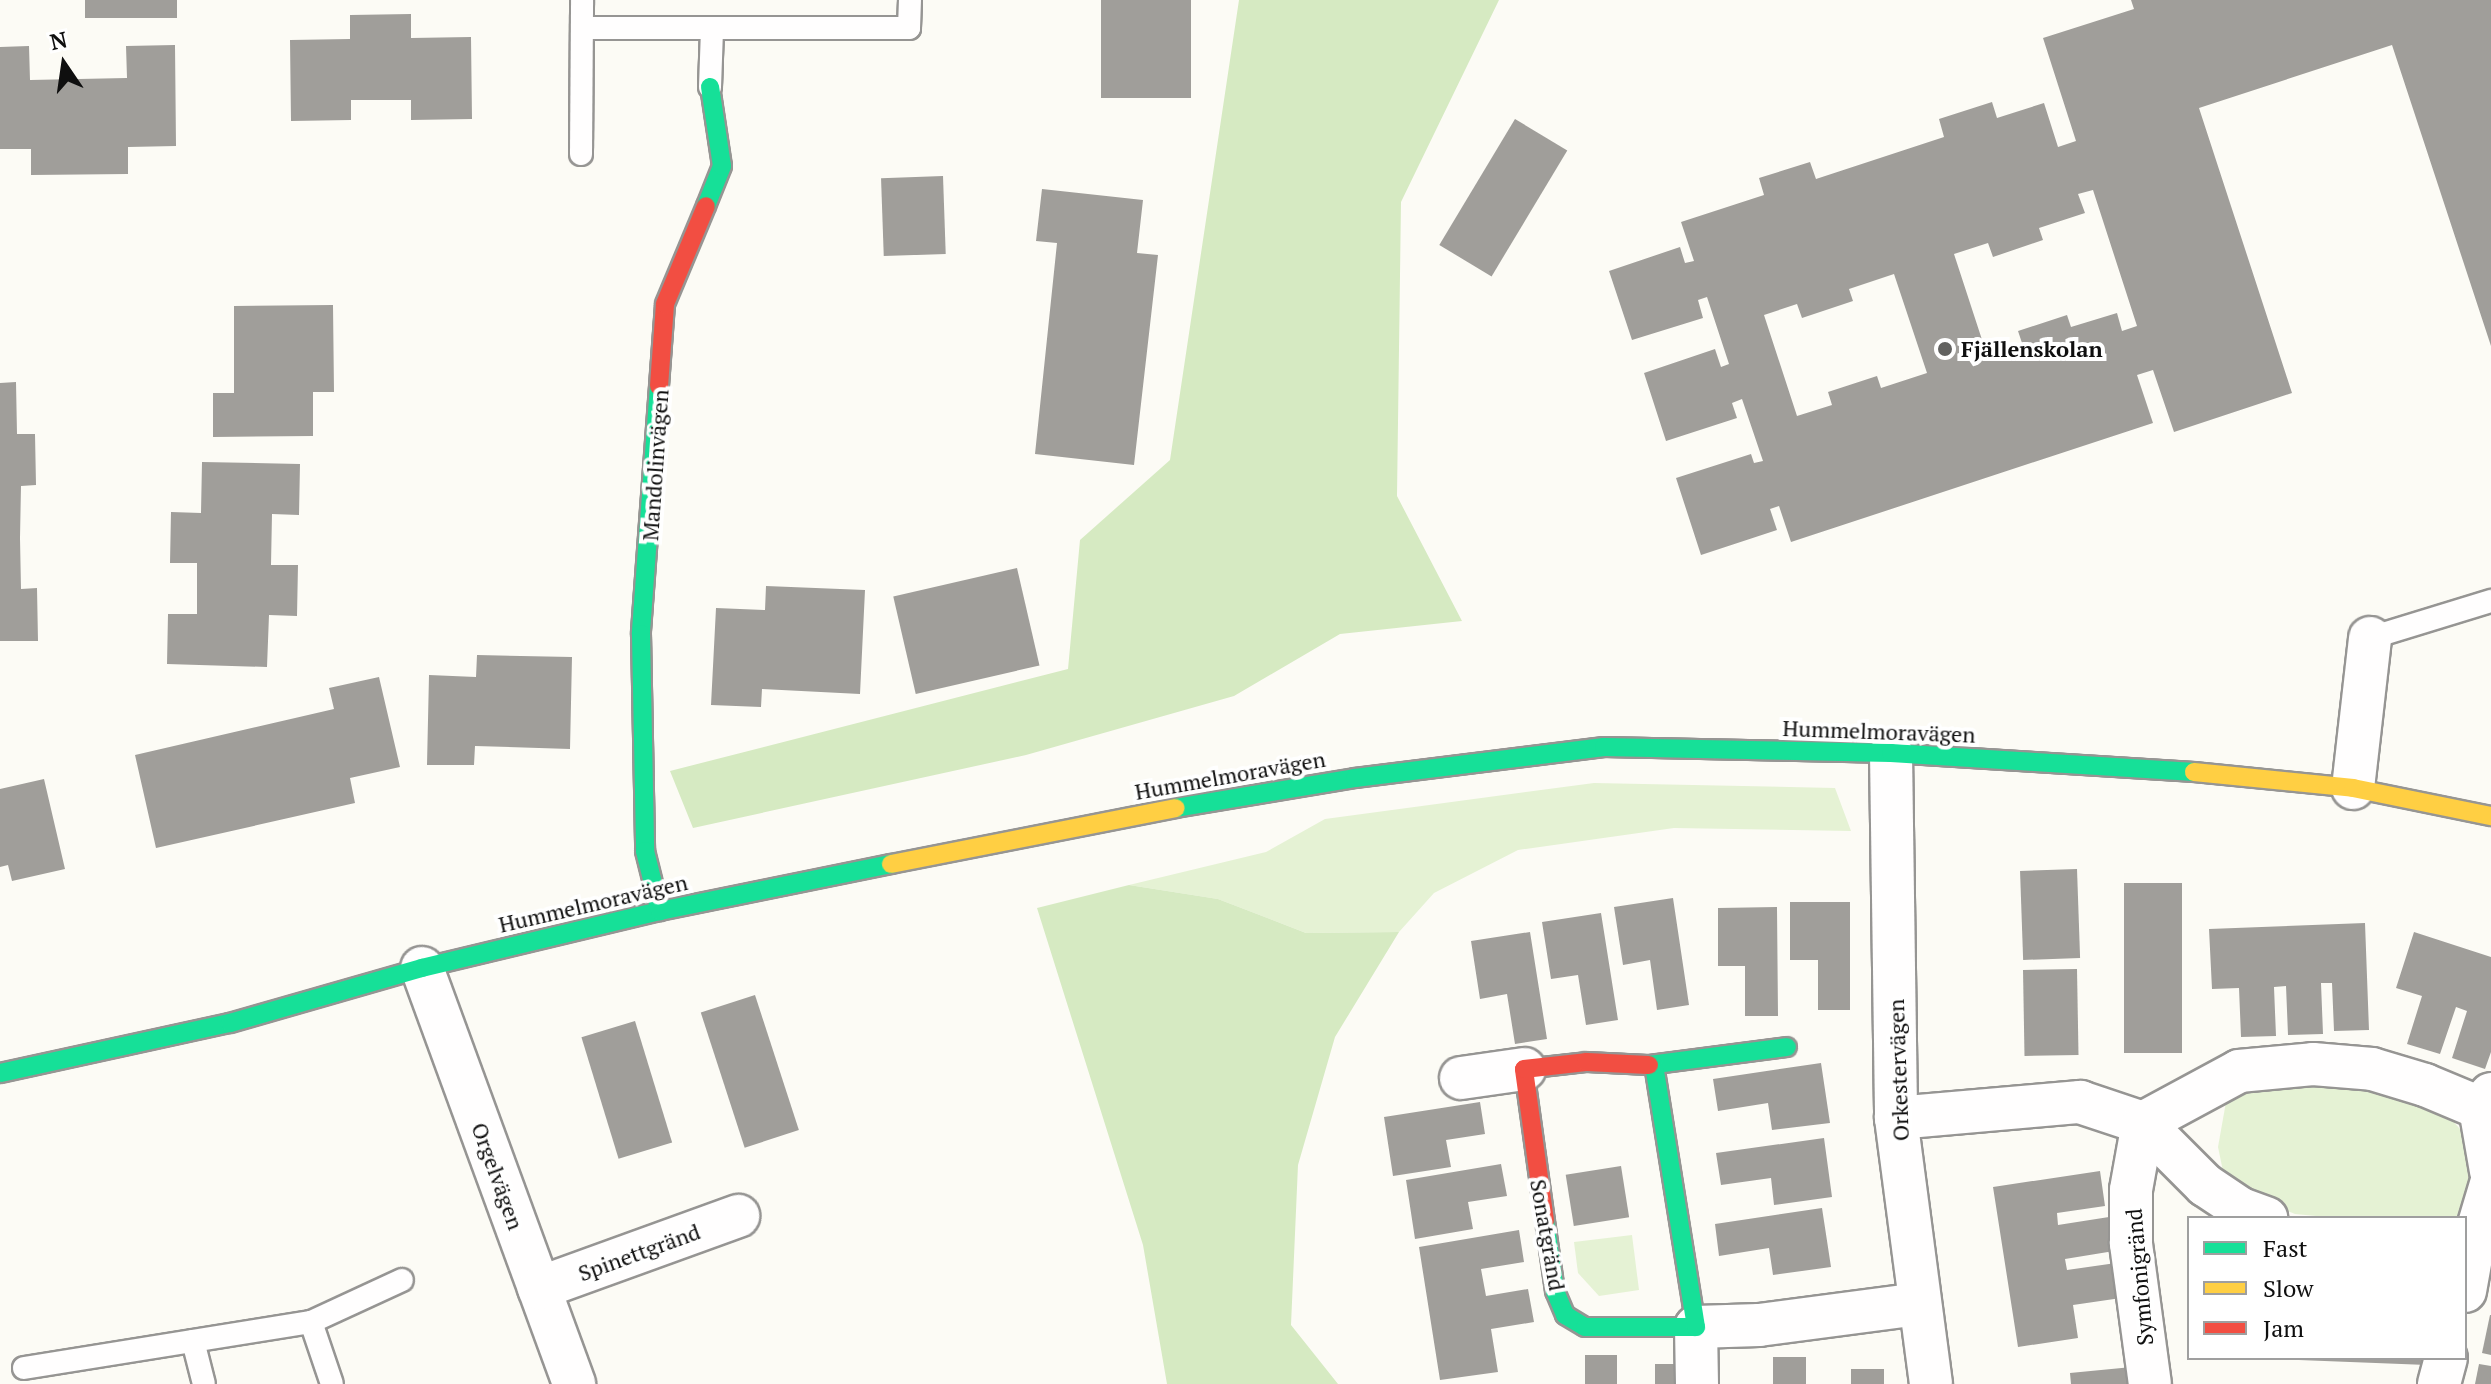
<!DOCTYPE html>
<html>
<head>
<meta charset="utf-8">
<style>
	body { margin:0 }
	#map { position:relative; width:2491px; height:1384px; overflow:hidden; background:#fcfbf5; font-family:"PT Serif",serif }
	div>[style] { position:absolute }
	[style*='--x'] { left:calc(var(--x)*1px); top:calc(var(--y)*1px); width:calc(var(--w)*1px); rotate:calc(var(--a)*1deg) }
	.green>* { inset:0; background:#e5f2d4 }
	.forest>* { inset:0; background:#d6eac2 }
	.building>* { inset:0; background:#a09e9a; transform-origin:0 0 }
	.roads { filter:drop-shadow(2px 0 #969593) drop-shadow(-2px 0 #969593) drop-shadow(0 2px #969593) drop-shadow(0 -2px #969593) }
	.lane>* { height:22px; margin:-11px; padding:0 11px; transform-origin:11px; border-radius:11px; background:#fffefe }
	.street>* { height:42px; margin:-21px; padding:0 21px; transform-origin:21px; border-radius:21px; background:#fffefe }
	.fast>* { height:18px; margin:-9px; padding:0 9px; transform-origin:9px; border-radius:9px; background:#16e098 }
	.slow>* { height:18px; margin:-9px; padding:0 9px; transform-origin:9px; border-radius:9px; background:#ffcf43 }
	.jam>* { height:18px; margin:-9px; padding:0 9px; transform-origin:9px; border-radius:9px; background:#f24e42 }
	.dots>* { width:22px; height:22px; translate:-50% -50%; box-sizing:border-box; border:4px solid #fff; border-radius:50% }
	span { translate:-50% -50%; white-space:nowrap; text-align:center; line-height:1.15; -webkit-text-stroke:8px #fff; paint-order:stroke }
	.poi-label { font-size:22px; color:#0f0f0f; font-weight:700 }
	.left { translate:0 -50%; text-align:left }
	.street-label { font-size:22px; color:#0f0f0f }
	.legend { position:absolute; left:2187px; top:1216px; width:280px; height:144px; box-sizing:border-box; background:#fff; border:2px solid #9f9f9f; margin:0; padding:10px 14px; list-style:none; font-size:24px; color:#0f0f0f }
	.legend li { display:flex; align-items:center; gap:16px; height:40px }
	.legend b { width:40px; border:2px solid #9f9f9f }
	.north { position:absolute; left:24px; top:24px; width:80px; height:80px; -webkit-text-stroke:6px #fff; paint-order:stroke; rotate:347deg; font-size:22px; font-weight:700; line-height:32px; text-align:center; color:#0f0f0f }
	.north::after { content:''; display:block; margin:auto; width:28px; height:36px; background:#0f0f0f; clip-path:polygon(50% 0,100% 100%,50% 72%,0 100%) }
</style>
</head>
<body>
<div id="map">
	<div class="green">
		<i style="clip-path:polygon(1594px 783px,1835px 788px,1851px 831px,1674px 828px,1518px 850px,1434px 893px,1399px 932px,1306px 933px,1218px 899px,1129px 885px,1266px 852px,1325px 819px)"></i>
		<i style="clip-path:polygon(2241px 1083px,2348px 1083px,2443px 1110px,2477px 1148px,2474px 1198px,2457px 1218px,2337px 1218px,2295px 1214px,2255px 1197px,2224px 1176px,2218px 1147px,2226px 1102px)"></i>
		<i style="clip-path:polygon(1632px 1235px,1639px 1290px,1599px 1296px,1578px 1273px,1574px 1242px)"></i>
	</div>
	<div class="forest">
		<i style="clip-path:polygon(1239px 0,1499px 0,1401px 202px,1397px 496px,1462px 621px,1340px 634px,1234px 696px,1026px 755px,693px 828px,670px 771px,1068px 669px,1080px 540px,1170px 460px)"></i>
		<i style="clip-path:polygon(1129px 885px,1218px 899px,1306px 933px,1399px 932px,1335px 1037px,1298px 1165px,1291px 1325px,1338px 1384px,1167px 1384px,1143px 1245px,1037px 908px)"></i>
	</div>
	<div class="building">
		<i style="left:85px;top:0;width:92px;height:18px"></i>
		<i style="left:1101px;top:0;width:90px;height:98px"></i>
		<i style="clip-path:polygon(evenodd,2131px 0,2491px 0,2491px 346px,2392px 45px,2199px 108px,2292px 393px,2174px 432px,2153px 370px,2137px 375px,2153px 423px,1791px 542px,1779px 506px,1770px 509px,1777px 530px,1701px 555px,1676px 478px,1751px 454px,1754px 463px,1763px 461px,1742px 399px,1732px 403px,1737px 418px,1666px 441px,1644px 373px,1715px 349px,1721px 367px,1729px 364px,1707px 297px,1698px 300px,1703px 318px,1632px 340px,1609px 271px,1680px 247px,1685px 263px,1694px 261px,1681px 222px,1764px 195px,1759px 178px,1810px 162px,1816px 179px,1944px 137px,1939px 119px,1992px 102px,1997px 118px,2044px 103px,2058px 147px,2076px 141px,2043px 38px,2134px 9px,2131px 0,2093px 190px,2137px 326px,2122px 331px,2117px 313px,2071px 327px,2067px 315px,2018px 331px,2022px 343px,1987px 355px,1954px 254px,1988px 243px,1993px 257px,2043px 240px,2039px 228px,2085px 213px,2078px 194px,2093px 190px,2131px 0,1894px 274px,1927px 373px,1881px 388px,1877px 376px,1828px 392px,1832px 405px,1797px 416px,1764px 315px,1797px 304px,1802px 318px,1853px 301px,1849px 289px,1894px 274px)"></i>
		<i style="clip-path:polygon(411px 14px,411px 38px,471px 37px,472px 119px,411px 120px,411px 100px,351px 100px,351px 120px,291px 121px,290px 40px,350px 39px,350px 15px)"></i>
		<i style="clip-path:polygon(175px 45px,176px 146px,128px 147px,128px 174px,31px 175px,31px 149px,0 149px,0 47px,29px 46px,30px 80px,127px 78px,126px 46px)"></i>
		<i style="left:1515px;top:119px;width:61px;height:147px;rotate:31deg"></i>
		<i style="left:943px;top:176px;width:78px;height:62px;rotate:88deg"></i>
		<i style="clip-path:polygon(1042px 189px,1143px 200px,1137px 253px,1158px 255px,1134px 465px,1035px 454px,1057px 243px,1036px 241px)"></i>
		<i style="clip-path:polygon(333px 305px,334px 392px,313px 392px,313px 436px,213px 437px,213px 393px,234px 393px,234px 306px)"></i>
		<i style="clip-path:polygon(16px 382px,17px 434px,35px 434px,36px 485px,21px 486px,20px 538px,21px 589px,37px 588px,38px 641px,0 641px,0 383px)"></i>
		<i style="clip-path:polygon(202px 462px,300px 464px,299px 515px,272px 514px,271px 565px,298px 565px,297px 616px,269px 615px,267px 667px,167px 664px,168px 614px,197px 614px,197px 563px,170px 563px,171px 512px,201px 513px)"></i>
		<i style="left:1017px;top:568px;width:100px;height:127px;rotate:77deg"></i>
		<i style="clip-path:polygon(766px 586px,865px 590px,860px 694px,762px 689px,761px 707px,711px 705px,716px 608px,765px 610px)"></i>
		<i style="clip-path:polygon(477px 655px,572px 657px,570px 749px,475px 746px,474px 765px,427px 765px,429px 675px,476px 677px)"></i>
		<i style="clip-path:polygon(379px 677px,400px 767px,350px 778px,355px 803px,156px 848px,135px 755px,334px 709px,329px 688px)"></i>
		<i style="clip-path:polygon(44px 779px,65px 869px,12px 881px,8px 865px,0 867px,0 789px)"></i>
		<i style="left:2077px;top:869px;width:89px;height:57px;rotate:88deg"></i>
		<i style="left:2182px;top:883px;width:170px;height:58px;rotate:90deg"></i>
		<i style="clip-path:polygon(1673px 898px,1689px 1005px,1657px 1010px,1650px 960px,1623px 965px,1614px 907px)"></i>
		<i style="clip-path:polygon(1790px 902px,1850px 902px,1850px 1010px,1818px 1010px,1818px 960px,1790px 960px)"></i>
		<i style="clip-path:polygon(1777px 907px,1778px 1016px,1745px 1016px,1745px 966px,1718px 966px,1718px 908px)"></i>
		<i style="clip-path:polygon(1601px 913px,1618px 1020px,1586px 1025px,1578px 975px,1551px 979px,1542px 922px)"></i>
		<i style="clip-path:polygon(2365px 923px,2369px 1030px,2334px 1031px,2332px 983px,2321px 983px,2323px 1034px,2288px 1035px,2286px 986px,2274px 987px,2276px 1036px,2241px 1037px,2239px 988px,2212px 989px,2209px 929px)"></i>
		<i style="clip-path:polygon(1530px 932px,1547px 1039px,1515px 1044px,1507px 994px,1480px 999px,1471px 941px)"></i>
		<i style="clip-path:polygon(2414px 932px,2491px 957px,2491px 1052px,2485px 1069px,2452px 1058px,2467px 1011px,2456px 1007px,2440px 1054px,2407px 1044px,2422px 996px,2396px 988px)"></i>
		<i style="left:2077px;top:969px;width:86px;height:54px;rotate:89deg"></i>
		<i style="left:755px;top:995px;width:142px;height:57px;rotate:72deg"></i>
		<i style="left:635px;top:1021px;width:127px;height:56px;rotate:73deg"></i>
		<i style="clip-path:polygon(1821px 1063px,1830px 1123px,1772px 1130px,1768px 1103px,1718px 1111px,1713px 1079px)"></i>
		<i style="clip-path:polygon(1480px 1102px,1485px 1134px,1446px 1140px,1451px 1167px,1393px 1176px,1384px 1117px)"></i>
		<i style="clip-path:polygon(1824px 1138px,1832px 1197px,1774px 1205px,1771px 1178px,1721px 1185px,1716px 1153px)"></i>
		<i style="clip-path:polygon(1501px 1164px,1507px 1196px,1468px 1202px,1473px 1229px,1415px 1239px,1406px 1180px)"></i>
		<i style="left:1621px;top:1166px;width:52px;height:56px;rotate:81deg"></i>
		<i style="clip-path:polygon(2100px 1171px,2105px 1206px,2057px 1213px,2058px 1225px,2109px 1217px,2114px 1251px,2065px 1259px,2067px 1270px,2116px 1263px,2121px 1298px,2073px 1305px,2078px 1338px,2018px 1347px,1993px 1187px)"></i>
		<i style="clip-path:polygon(1822px 1208px,1831px 1267px,1773px 1275px,1769px 1248px,1719px 1256px,1715px 1224px)"></i>
		<i style="clip-path:polygon(1519px 1230px,1524px 1262px,1481px 1269px,1486px 1296px,1528px 1289px,1534px 1322px,1491px 1329px,1498px 1372px,1440px 1380px,1419px 1247px)"></i>
		<i style="clip-path:polygon(2490px 1315px,2491px 1315px,2491px 1355px,2482px 1353px)"></i>
		<i style="left:1585px;top:1355px;width:32px;height:29px"></i>
		<i style="left:1806px;top:1357px;width:27px;height:33px;rotate:90deg"></i>
		<i style="clip-path:polygon(2251px 1358px,2428px 1358px,2427px 1365px)"></i>
		<i style="left:1655px;top:1364px;width:32px;height:20px"></i>
		<i style="clip-path:polygon(2479px 1364px,2491px 1366px,2491px 1384px,2475px 1384px)"></i>
		<i style="clip-path:polygon(2132px 1367px,2133px 1384px,2071px 1384px,2070px 1373px)"></i>
		<i style="left:1851px;top:1369px;width:33px;height:15px"></i>
	</div>
	<div class="roads">
		<div class="lane">
			<i style="--x:582;--y:28;--w:327;--a:0"></i>
			<i style="--x:909;--y:28;--w:28;--a:-88"></i>
			<i style="--x:710;--y:87;--w:57;--a:-88"></i>
			<i style="--x:581;--y:154;--w:154;--a:-89.6"></i>
			<i style="--x:2370;--y:638;--w:127;--a:-17"></i>
			<i style="--x:311;--y:1322;--w:65;--a:71.3"></i>
			<i style="--x:193;--y:1341;--w:44;--a:75.7"></i>
			<i style="--x:24;--y:1368;--w:291;--a:-9.1"></i>
			<i style="--x:311;--y:1322;--w:100;--a:-24.8"></i>
		</div>
		<div class="street">
			<i style="--x:1891;--y:753;--w:365;--a:89.2"></i>
			<i style="--x:1896;--y:1118;--w:268;--a:82.5"></i>
			<i style="--x:2353;--y:788;--w:151;--a:-83.5"></i>
			<i style="--x:422;--y:968;--w:443;--a:69.9"></i>
			<i style="--x:1461;--y:1078;--w:64;--a:-8.1"></i>
			<i style="--x:2491;--y:1094;--w:18;--a:128"></i>
			<i style="--x:2480;--y:1108;--w:64;--a:80.1"></i>
			<i style="--x:1896;--y:1118;--w:185;--a:-5"></i>
			<i style="--x:2080;--y:1102;--w:66;--a:18.4"></i>
			<i style="--x:2143;--y:1123;--w:88;--a:45"></i>
			<i style="--x:2205;--y:1185;--w:43;--a:33.7"></i>
			<i style="--x:2241;--y:1209;--w:27;--a:20"></i>
			<i style="--x:2143;--y:1123;--w:109;--a:-28.4"></i>
			<i style="--x:2239;--y:1071;--w:74;--a:-5.4"></i>
			<i style="--x:2313;--y:1064;--w:59;--a:4.8"></i>
			<i style="--x:2372;--y:1069;--w:55;--a:16.8"></i>
			<i style="--x:2425;--y:1085;--w:60;--a:22.7"></i>
			<i style="--x:2143;--y:1123;--w:68;--a:100.2"></i>
			<i style="--x:2131;--y:1190;--w:54;--a:90"></i>
			<i style="--x:2131;--y:1244;--w:141;--a:82.3"></i>
			<i style="--x:539;--y:1288;--w:212;--a:-19.9"></i>
			<i style="--x:2465;--y:1291;--w:51;--a:-79.8"></i>
			<i style="--x:2474;--y:1241;--w:59;--a:-73.4"></i>
			<i style="--x:1697;--y:1384;--w:57;--a:-91"></i>
			<i style="--x:1696;--y:1327;--w:63;--a:-1.8"></i>
			<i style="--x:1759;--y:1325;--w:161;--a:-7.5"></i>
			<i style="--x:2439;--y:1384;--w:27;--a:-75"></i>
		</div>
		<div class="fast">
			<i style="--x:706;--y:206;--w:43;--a:-68.2"></i>
			<i style="--x:722;--y:166;--w:80;--a:-98.6"></i>
			<i style="--x:659;--y:386;--w:249;--a:94.2"></i>
			<i style="--x:641;--y:634;--w:217;--a:88.9"></i>
			<i style="--x:645;--y:851;--w:62;--a:76"></i>
			<i style="--x:1176;--y:808;--w:181;--a:-9.5"></i>
			<i style="--x:1355;--y:778;--w:251;--a:-7.1"></i>
			<i style="--x:1604;--y:747;--w:287;--a:1.2"></i>
			<i style="--x:1891;--y:753;--w:304;--a:3.6"></i>
			<i style="--x:1649;--y:1065;--w:139;--a:-7.4"></i>
			<i style="--x:0;--y:1073;--w:235;--a:-12.3"></i>
			<i style="--x:230;--y:1023;--w:200;--a:-16"></i>
			<i style="--x:422;--y:968;--w:245;--a:-13.5"></i>
			<i style="--x:660;--y:911;--w:236;--a:-11.5"></i>
			<i style="--x:1545;--y:1221;--w:71;--a:81.9"></i>
			<i style="--x:1555;--y:1291;--w:26;--a:67"></i>
			<i style="--x:1565;--y:1315;--w:23;--a:31"></i>
			<i style="--x:1585;--y:1327;--w:111;--a:0"></i>
			<i style="--x:1696;--y:1327;--w:265;--a:-99.1"></i>
		</div>
		<div class="slow">
			<i style="--x:2194;--y:772;--w:160;--a:5.7"></i>
			<i style="--x:2353;--y:788;--w:141;--a:11.5"></i>
			<i style="--x:891;--y:864;--w:290;--a:-11.1"></i>
		</div>
		<div class="jam">
			<i style="--x:659;--y:386;--w:82;--a:-85.8"></i>
			<i style="--x:665;--y:304;--w:106;--a:-67.3"></i>
			<i style="--x:1545;--y:1221;--w:153;--a:-97.9"></i>
			<i style="--x:1524;--y:1069;--w:62;--a:-6.4"></i>
			<i style="--x:1586;--y:1062;--w:63;--a:2.7"></i>
		</div>
	</div>
	<div class="dots">
		<i style="left:1945px;top:349px;background:#626260"></i>
	</div>
	<div class="poi-label">
		<span class="left" style="left:1961px;top:349px">Fjällenskolan</span>
	</div>
	<div class="street-label">
		<span style="left:655px;top:465px;rotate:-86deg">Mandolinvägen</span>
		<span style="left:1879px;top:731px;rotate:2deg">Hummelmoravägen</span>
		<span style="left:1230px;top:775px;rotate:-10deg">Hummelmoravägen</span>
		<span style="left:593px;top:903px;rotate:-13deg">Hummelmoravägen</span>
		<span style="left:1898px;top:1070px;rotate:-92deg">Orkestervägen</span>
		<span style="left:498px;top:1176px;rotate:70deg">Orgelvägen</span>
		<span style="left:1548px;top:1235px;rotate:80deg">Sonatgränd</span>
		<span style="left:639px;top:1252px;rotate:-20deg">Spinettgränd</span>
		<span style="left:2139px;top:1277px;rotate:-95deg">Symfonigränd</span>
	</div>
	<ul class="legend">
	<li><b style="height:10px;background:#16e098"></b>Fast</li>
	<li><b style="height:10px;background:#ffcf43"></b>Slow</li>
	<li><b style="height:10px;background:#f24e42"></b>Jam</li>
	</ul>
	<div class="north">N</div>
</div>
</body>
</html>
